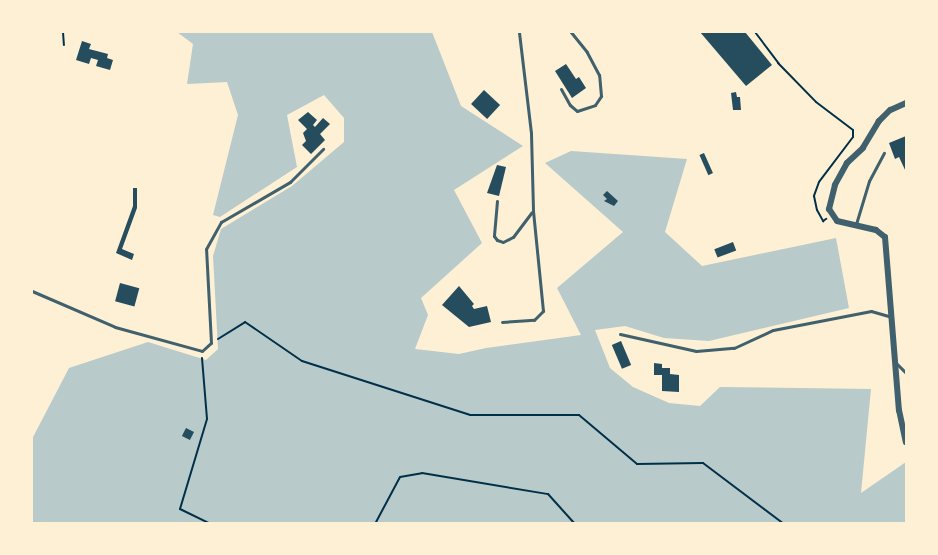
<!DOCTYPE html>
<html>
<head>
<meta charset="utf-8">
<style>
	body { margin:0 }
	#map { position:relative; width:938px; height:555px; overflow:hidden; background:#fdf0d5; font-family:Montserrat,sans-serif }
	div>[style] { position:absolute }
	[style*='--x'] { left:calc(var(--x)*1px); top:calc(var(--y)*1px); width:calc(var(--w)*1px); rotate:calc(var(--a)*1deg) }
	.green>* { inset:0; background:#b9caca }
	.building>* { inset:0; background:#264d5e; transform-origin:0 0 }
	.path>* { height:2px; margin:-1px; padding:0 1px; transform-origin:1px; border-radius:1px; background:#003049 }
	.service>* { height:3px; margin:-1.5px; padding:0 1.5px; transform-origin:1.5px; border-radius:1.5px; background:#3f606c }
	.minor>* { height:6px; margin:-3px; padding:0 3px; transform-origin:3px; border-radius:3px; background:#3f606c }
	span { translate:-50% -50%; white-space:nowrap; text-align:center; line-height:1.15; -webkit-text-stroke:6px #fdf0d5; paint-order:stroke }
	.frame { position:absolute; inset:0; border:33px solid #fdf0d5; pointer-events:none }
</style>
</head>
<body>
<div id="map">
	<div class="green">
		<i style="clip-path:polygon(177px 32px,432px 32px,461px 106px,523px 146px,454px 190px,482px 243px,421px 298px,428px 315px,415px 349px,459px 354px,486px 348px,581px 335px,557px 288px,623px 232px,545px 163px,571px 151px,687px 159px,665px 232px,702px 266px,836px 238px,849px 308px,709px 341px,664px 338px,625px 326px,595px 330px,610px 368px,633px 387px,669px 403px,700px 406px,720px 387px,871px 389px,861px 493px,906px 462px,906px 523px,32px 524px,32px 439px,69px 368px,148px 342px,206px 360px,218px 349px,213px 256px,221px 229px,292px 186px,344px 142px,344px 118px,324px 95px,287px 115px,297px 167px,220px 217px,213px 215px,238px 115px,227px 82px,187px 84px,193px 44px)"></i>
	</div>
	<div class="building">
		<i style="clip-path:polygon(700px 32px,745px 32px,772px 65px,746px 86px)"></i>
		<i style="clip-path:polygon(82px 41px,91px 44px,89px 49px,108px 54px,107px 58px,113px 60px,110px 70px,96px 66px,98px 60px,91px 58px,89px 64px,76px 60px)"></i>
		<i style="clip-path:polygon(566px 64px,576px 79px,579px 77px,586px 88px,572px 98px,555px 71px)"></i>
		<i style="left:484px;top:90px;width:22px;height:19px;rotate:43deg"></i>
		<i style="clip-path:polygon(736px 92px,737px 97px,740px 97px,741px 110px,733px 110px,731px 93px)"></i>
		<i style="clip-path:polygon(308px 112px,317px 120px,313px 125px,315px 127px,323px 118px,330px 124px,320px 134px,325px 140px,311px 154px,302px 145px,306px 141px,303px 133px,307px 129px,298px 120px)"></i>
		<i style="clip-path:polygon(906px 136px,906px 172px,899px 157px,895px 159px,889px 143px)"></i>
		<i style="left:704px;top:153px;width:22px;height:5px;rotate:66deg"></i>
		<i style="clip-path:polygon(497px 165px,506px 167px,499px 196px,487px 193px)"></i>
		<i style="clip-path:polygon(133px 188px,137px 188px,137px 208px,122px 249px,134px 254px,132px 260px,116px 253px,133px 206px)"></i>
		<i style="clip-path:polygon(607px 191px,618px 201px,614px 206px,604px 201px,607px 199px,603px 195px)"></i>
		<i style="left:733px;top:242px;width:9px;height:20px;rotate:69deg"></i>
		<i style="left:120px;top:283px;width:20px;height:19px;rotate:15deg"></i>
		<i style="clip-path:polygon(459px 286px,474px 304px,472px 306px,474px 309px,487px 306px,491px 322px,469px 327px,442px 305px)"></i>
		<i style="left:621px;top:341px;width:26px;height:10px;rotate:67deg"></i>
		<i style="clip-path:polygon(654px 363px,662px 364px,662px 368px,670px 368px,670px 374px,679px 375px,679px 392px,662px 391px,662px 375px,654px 375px)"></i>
		<i style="left:186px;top:428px;width:9px;height:9px;rotate:27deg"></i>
	</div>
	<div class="path">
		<i style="--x:63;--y:32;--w:13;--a:86"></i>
		<i style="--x:755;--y:32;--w:39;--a:53"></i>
		<i style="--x:778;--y:63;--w:54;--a:45.7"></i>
		<i style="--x:816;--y:102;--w:46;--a:37.1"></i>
		<i style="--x:853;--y:130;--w:7;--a:90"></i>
		<i style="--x:853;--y:137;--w:56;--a:127.1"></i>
		<i style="--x:819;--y:182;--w:15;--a:110"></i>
		<i style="--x:814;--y:196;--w:14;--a:78"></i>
		<i style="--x:817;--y:210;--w:13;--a:61"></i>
		<i style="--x:823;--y:221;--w:4;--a:-34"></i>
		<i style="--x:218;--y:339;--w:32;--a:-32"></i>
		<i style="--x:245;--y:322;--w:69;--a:34.4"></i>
		<i style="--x:302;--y:361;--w:176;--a:17.8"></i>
		<i style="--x:470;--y:415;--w:109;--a:0"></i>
		<i style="--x:579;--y:415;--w:76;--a:40.2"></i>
		<i style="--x:637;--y:464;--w:66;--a:-0.9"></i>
		<i style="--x:703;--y:463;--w:101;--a:37"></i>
		<i style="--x:202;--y:358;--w:61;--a:85.3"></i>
		<i style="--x:207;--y:419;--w:94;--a:106.7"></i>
		<i style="--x:180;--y:509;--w:34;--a:26"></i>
		<i style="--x:375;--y:524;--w:53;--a:-62"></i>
		<i style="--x:400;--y:477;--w:22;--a:-10"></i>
		<i style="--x:422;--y:473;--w:128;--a:9.5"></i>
		<i style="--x:548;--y:494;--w:40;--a:48"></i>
	</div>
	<div class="service">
		<i style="--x:561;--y:89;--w:18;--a:61"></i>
		<i style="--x:570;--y:105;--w:9;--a:41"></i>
		<i style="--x:577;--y:111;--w:19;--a:-18"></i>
		<i style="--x:595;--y:105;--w:11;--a:-56"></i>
		<i style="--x:601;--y:96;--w:21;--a:-95"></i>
		<i style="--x:599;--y:75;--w:26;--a:-118"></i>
		<i style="--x:587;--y:52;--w:26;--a:-129"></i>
		<i style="--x:497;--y:201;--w:35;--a:95"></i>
		<i style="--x:494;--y:236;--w:5;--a:53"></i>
		<i style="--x:497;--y:240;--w:6;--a:18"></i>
		<i style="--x:503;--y:242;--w:11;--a:-27"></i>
		<i style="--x:513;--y:237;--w:31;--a:-53"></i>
		<i style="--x:856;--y:224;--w:45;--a:-73.2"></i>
		<i style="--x:869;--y:181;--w:32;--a:-62"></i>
		<i style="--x:32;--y:291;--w:90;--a:23.4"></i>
		<i style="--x:115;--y:327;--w:90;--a:15.4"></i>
		<i style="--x:202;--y:351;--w:12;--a:-42"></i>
		<i style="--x:211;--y:343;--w:94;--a:-93"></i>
		<i style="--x:206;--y:249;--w:31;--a:-61"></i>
		<i style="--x:221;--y:222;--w:80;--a:-30.1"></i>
		<i style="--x:290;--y:182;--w:47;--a:-45"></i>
		<i style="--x:502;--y:322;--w:32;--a:-4"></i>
		<i style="--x:534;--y:320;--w:13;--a:-45"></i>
		<i style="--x:543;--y:311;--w:101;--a:-95.7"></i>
		<i style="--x:533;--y:210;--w:77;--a:-91.5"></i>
		<i style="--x:531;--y:133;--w:102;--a:-96.8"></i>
		<i style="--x:620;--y:334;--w:78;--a:12.6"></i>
		<i style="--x:696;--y:351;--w:38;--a:-5"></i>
		<i style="--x:734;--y:348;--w:43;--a:-24.8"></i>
		<i style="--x:773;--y:330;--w:100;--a:-11"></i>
		<i style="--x:871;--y:311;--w:19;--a:16"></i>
		<i style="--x:896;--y:363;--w:14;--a:45"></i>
	</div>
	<div class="minor">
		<i style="--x:906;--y:103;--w:17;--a:156"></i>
		<i style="--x:890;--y:110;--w:16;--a:135"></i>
		<i style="--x:879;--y:121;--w:31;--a:121"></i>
		<i style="--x:863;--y:148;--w:22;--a:137"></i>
		<i style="--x:847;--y:163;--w:25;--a:119"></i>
		<i style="--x:835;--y:185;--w:25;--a:104"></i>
		<i style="--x:829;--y:209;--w:14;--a:56"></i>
		<i style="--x:837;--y:221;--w:40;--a:13"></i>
		<i style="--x:876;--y:230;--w:11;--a:38"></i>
		<i style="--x:885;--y:237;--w:174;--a:85.4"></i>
		<i style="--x:899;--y:410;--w:33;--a:78"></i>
	</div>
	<div class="frame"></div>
</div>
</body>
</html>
